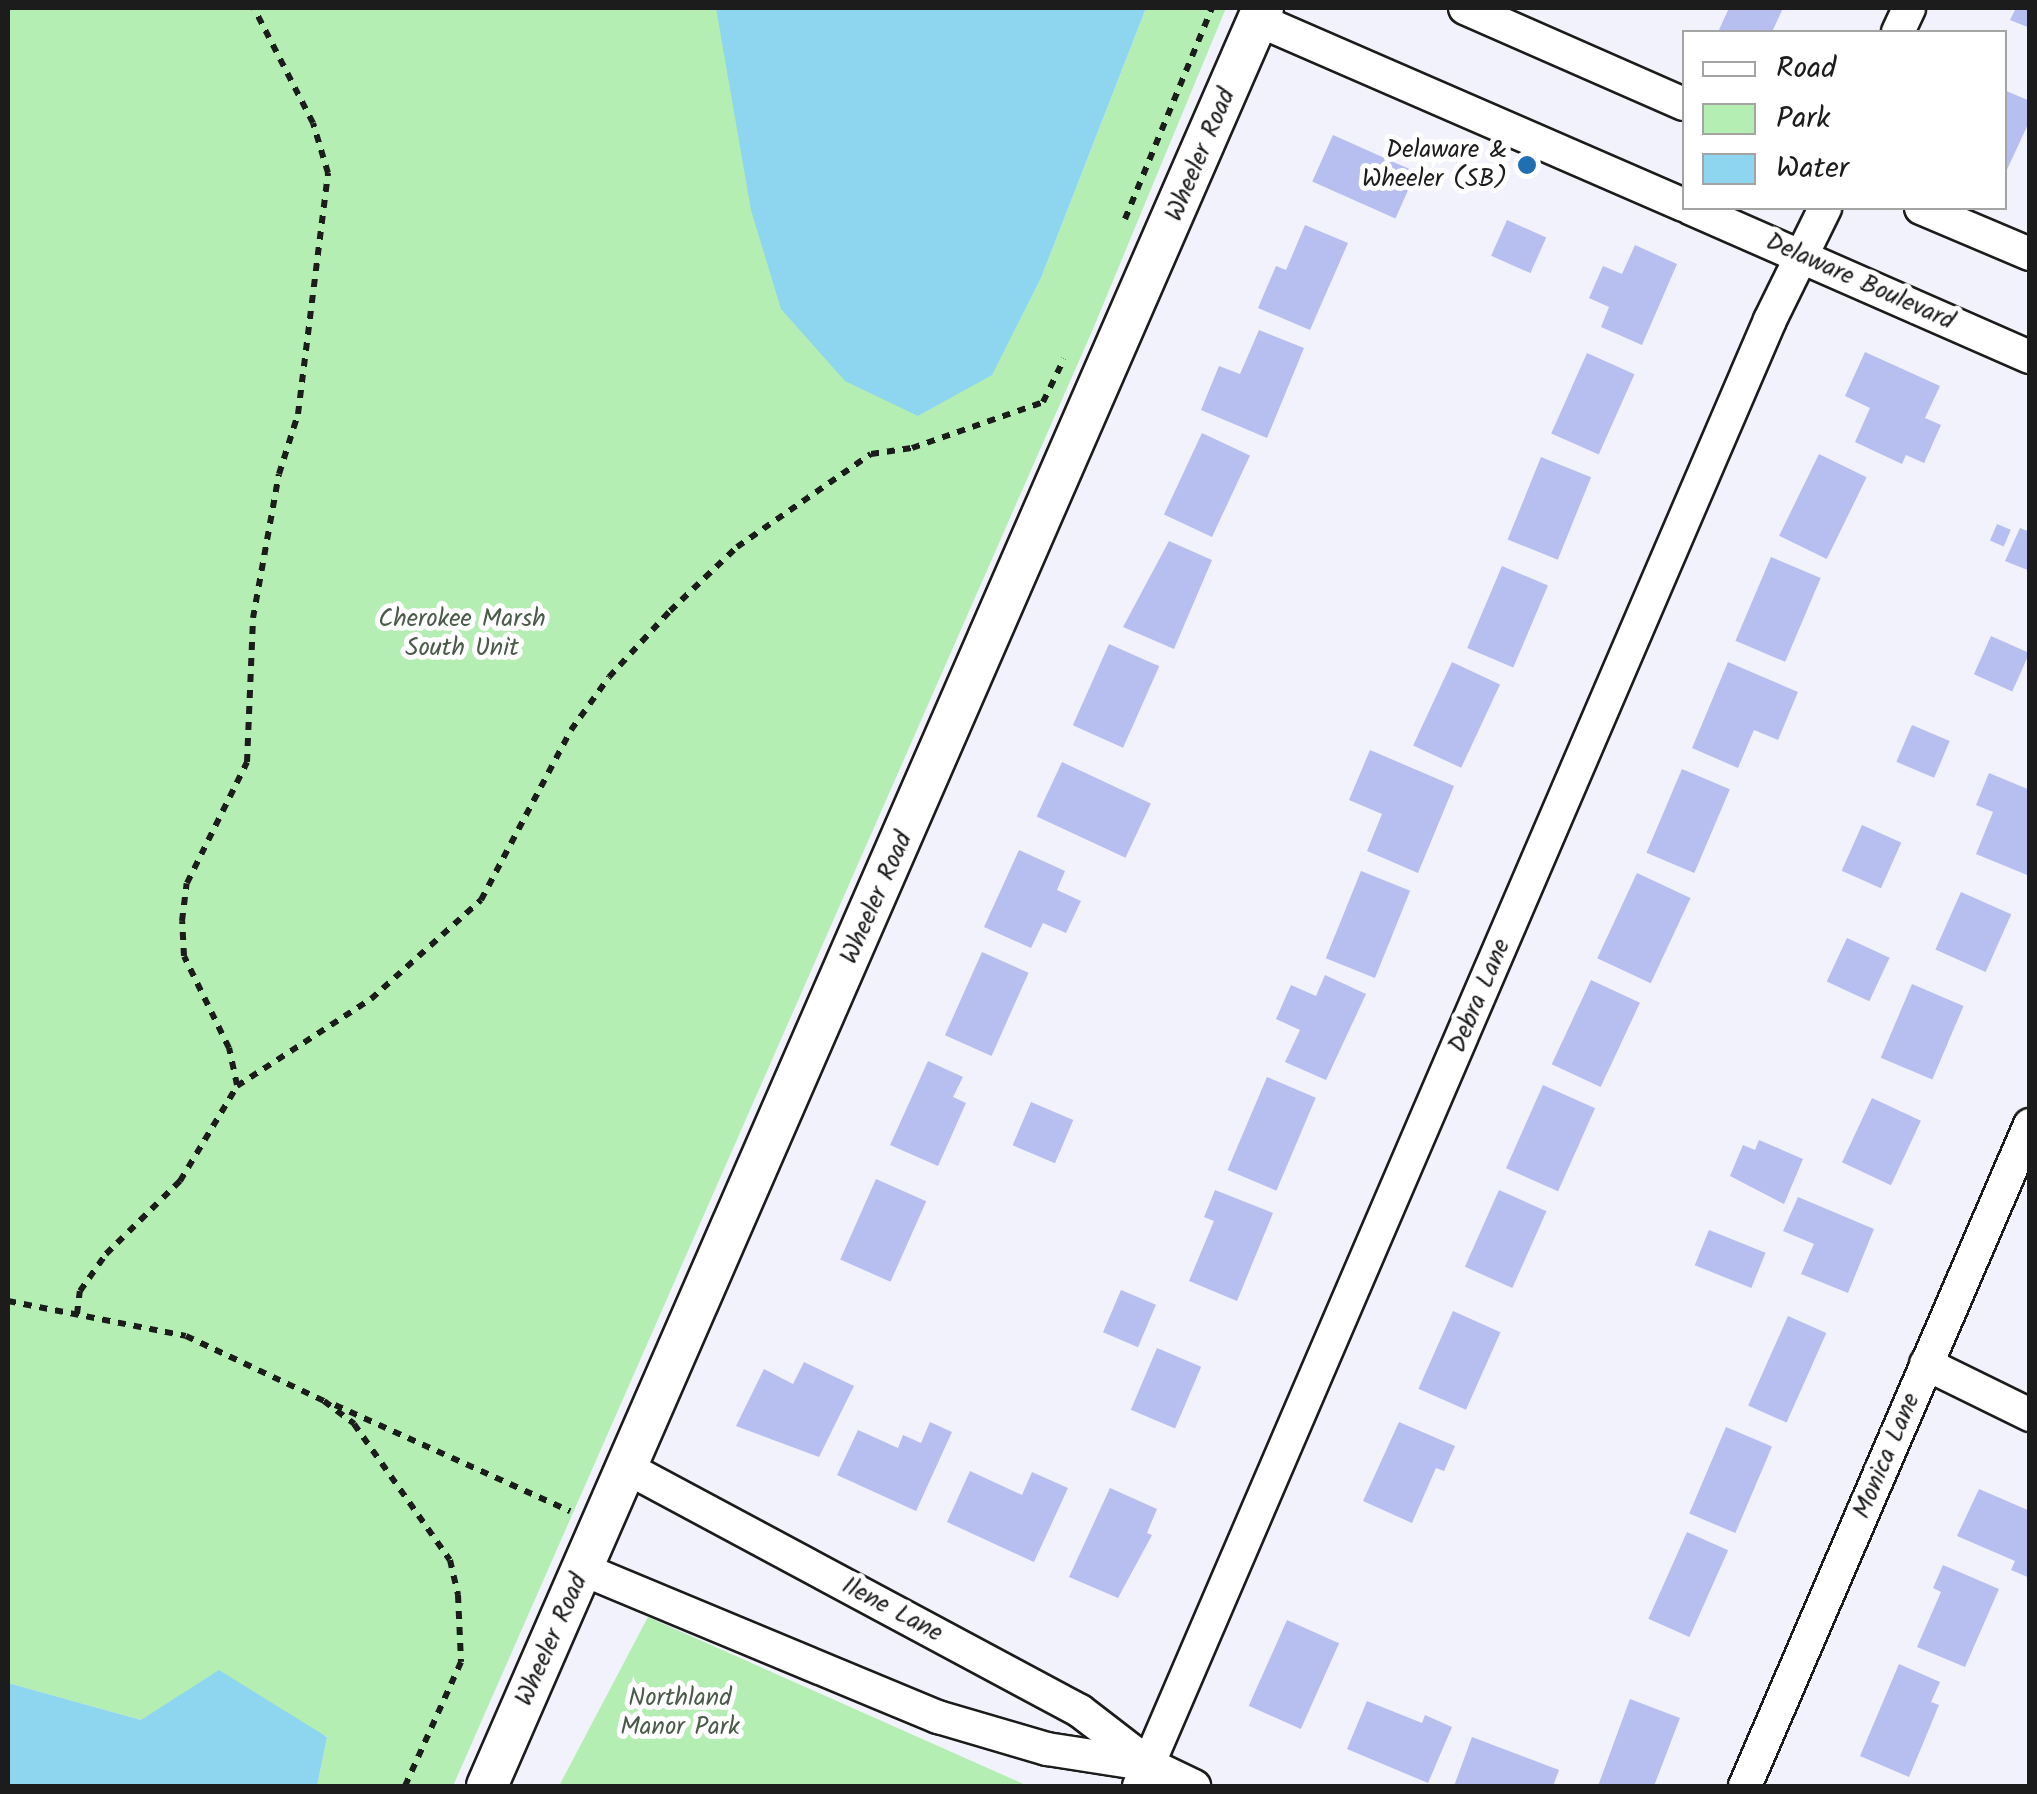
<!DOCTYPE html>
<html>
<head>
<meta charset="utf-8">
<style>
	body { margin:0 }
	#map { position:relative; width:2037px; height:1794px; overflow:hidden; background:#f1f2fc; font-family:Kalam,sans-serif }
	div>[style] { position:absolute }
	[style*='--x'] { left:calc(var(--x)*1px); top:calc(var(--y)*1px); width:calc(var(--w)*1px); rotate:calc(var(--a)*1deg) }
	.green>* { inset:0; background:#b4eeb2 }
	.water>* { inset:0; background:#8ed5ef }
	.building>* { inset:0; background:#b7bff1; transform-origin:0 0 }
	.path>* { height:6px; margin-top:-3px; transform-origin:0; background:repeating-linear-gradient(90deg,#1c1c1c 0 8px,transparent 0 16px) }
	.roads { filter:drop-shadow(2px 0 #1c1c1c) drop-shadow(-2px 0 #1c1c1c) drop-shadow(0 2px #1c1c1c) drop-shadow(0 -2px #1c1c1c) }
	.minor>* { height:32px; margin:-16px; padding:0 16px; transform-origin:16px; border-radius:16px; background:#fff }
	.tertiary>* { height:40px; margin:-20px; padding:0 20px; transform-origin:20px; border-radius:20px; background:#fff }
	.dots>* { width:28px; height:28px; translate:-50% -50%; box-sizing:border-box; border:5px solid #fff; border-radius:50% }
	span { translate:-50% -50%; white-space:nowrap; text-align:center; line-height:1.15; -webkit-text-stroke:10px #fff; paint-order:stroke }
	.poi-label { font-size:25px; color:#1c1c1c }
	.right { translate:-100% -50%; text-align:right }
	.street-label { font-size:25px; color:#1c1c1c }
	.park-label { font-size:25px; color:#4a5b49 }
	.frame { position:absolute; inset:0; border:10px solid #1c1c1c; pointer-events:none }
	.legend { position:absolute; left:1682px; top:30px; width:325px; height:180px; box-sizing:border-box; background:#fff; border:2px solid #a4a4a4; margin:0; padding:12px 18px; list-style:none; font-size:30px; color:#1c1c1c }
	.legend li { display:flex; align-items:center; gap:20px; height:50px }
	.legend b { width:50px; border:2px solid #a4a4a4 }
</style>
</head>
<body>
<div id="map">
	<div class="green">
		<i style="clip-path:polygon(8px 8px,716px 8px,730px 66px,918px 416px,992px 374px,1041px 278px,1146px 8px,1226px 8px,1093px 329px,453px 1786px,317px 1786px,327px 1736px,141px 1720px,8px 1683px)"></i>
		<i style="clip-path:polygon(648px 1617px,1028px 1786px,559px 1786px)"></i>
	</div>
	<div class="water">
		<i style="clip-path:polygon(716px 8px,1146px 8px,1041px 278px,992px 375px,918px 416px,845px 381px,781px 309px,751px 210px)"></i>
		<i style="clip-path:polygon(219px 1670px,327px 1737px,317px 1786px,8px 1786px,8px 1683px,141px 1720px)"></i>
	</div>
	<div class="building">
		<i style="clip-path:polygon(1729px 8px,1783px 8px,1772px 32px,1718px 32px)"></i>
		<i style="clip-path:polygon(2016px 8px,2030px 8px,2030px 28px,2010px 20px)"></i>
		<i style="clip-path:polygon(2004px 90px,2030px 101px,2030px 120px,2004px 176px)"></i>
		<i style="left:1333px;top:135px;width:91px;height:51px;rotate:24deg"></i>
		<i style="left:1507px;top:220px;width:43px;height:39px;rotate:24deg"></i>
		<i style="clip-path:polygon(1305px 225px,1348px 243px,1310px 330px,1258px 308px,1276px 266px,1286px 270px)"></i>
		<i style="clip-path:polygon(1635px 245px,1677px 264px,1642px 345px,1601px 327px,1609px 307px,1589px 298px,1603px 266px,1622px 274px)"></i>
		<i style="clip-path:polygon(1259px 330px,1304px 348px,1267px 438px,1201px 410px,1219px 366px,1240px 374px)"></i>
		<i style="clip-path:polygon(1865px 352px,1940px 386px,1925px 418px,1941px 425px,1924px 463px,1906px 455px,1902px 464px,1855px 442px,1870px 408px,1845px 396px)"></i>
		<i style="left:1587px;top:353px;width:52px;height:88px;rotate:24deg"></i>
		<i style="left:1202px;top:433px;width:53px;height:90px;rotate:25deg"></i>
		<i style="left:1819px;top:454px;width:53px;height:91px;rotate:26deg"></i>
		<i style="left:1541px;top:457px;width:54px;height:89px;rotate:22deg"></i>
		<i style="left:1997px;top:524px;width:15px;height:18px;rotate:23deg"></i>
		<i style="clip-path:polygon(2020px 528px,2030px 532px,2030px 571px,2005px 561px)"></i>
		<i style="clip-path:polygon(1169px 541px,1212px 560px,1174px 649px,1123px 627px)"></i>
		<i style="left:1771px;top:557px;width:54px;height:91px;rotate:23deg"></i>
		<i style="left:1502px;top:566px;width:50px;height:89px;rotate:23deg"></i>
		<i style="left:1991px;top:636px;width:42px;height:42px;rotate:24deg"></i>
		<i style="left:1109px;top:644px;width:55px;height:89px;rotate:24deg"></i>
		<i style="left:1452px;top:662px;width:53px;height:92px;rotate:25deg"></i>
		<i style="clip-path:polygon(1728px 662px,1798px 692px,1778px 740px,1754px 730px,1738px 768px,1692px 748px)"></i>
		<i style="left:1912px;top:725px;width:41px;height:40px;rotate:23deg"></i>
		<i style="clip-path:polygon(1370px 750px,1454px 786px,1418px 873px,1367px 851px,1382px 814px,1349px 800px)"></i>
		<i style="left:1062px;top:762px;width:98px;height:60px;rotate:25deg"></i>
		<i style="left:1682px;top:769px;width:52px;height:91px;rotate:23deg"></i>
		<i style="clip-path:polygon(1989px 773px,2030px 790px,2027px 875px,1976px 854px,1993px 812px,1976px 805px)"></i>
		<i style="left:1862px;top:825px;width:43px;height:50px;rotate:24deg"></i>
		<i style="clip-path:polygon(1019px 850px,1065px 871px,1057px 890px,1081px 901px,1066px 933px,1043px 923px,1031px 948px,984px 927px)"></i>
		<i style="left:1361px;top:871px;width:53px;height:94px;rotate:22deg"></i>
		<i style="left:1637px;top:873px;width:59px;height:94px;rotate:25deg"></i>
		<i style="left:1961px;top:892px;width:55px;height:63px;rotate:24deg"></i>
		<i style="left:1847px;top:938px;width:47px;height:48px;rotate:25deg"></i>
		<i style="left:982px;top:952px;width:51px;height:91px;rotate:24deg"></i>
		<i style="clip-path:polygon(1325px 975px,1366px 994px,1326px 1080px,1285px 1062px,1300px 1030px,1276px 1019px,1291px 985px,1316px 996px)"></i>
		<i style="left:1591px;top:980px;width:54px;height:93px;rotate:25deg"></i>
		<i style="left:1912px;top:984px;width:56px;height:80px;rotate:23deg"></i>
		<i style="clip-path:polygon(928px 1061px,963px 1077px,953px 1097px,966px 1103px,938px 1166px,890px 1145px)"></i>
		<i style="left:1267px;top:1077px;width:53px;height:101px;rotate:23deg"></i>
		<i style="left:1543px;top:1085px;width:57px;height:91px;rotate:24deg"></i>
		<i style="left:1872px;top:1098px;width:54px;height:71px;rotate:25deg"></i>
		<i style="left:1031px;top:1102px;width:46px;height:47px;rotate:23deg"></i>
		<i style="clip-path:polygon(1759px 1140px,1803px 1159px,1784px 1204px,1730px 1176px,1743px 1145px,1755px 1150px)"></i>
		<i style="left:876px;top:1179px;width:55px;height:88px;rotate:24deg"></i>
		<i style="clip-path:polygon(1215px 1190px,1273px 1213px,1237px 1301px,1189px 1281px,1214px 1221px,1204px 1217px)"></i>
		<i style="left:1499px;top:1190px;width:52px;height:84px;rotate:24deg"></i>
		<i style="clip-path:polygon(1798px 1197px,1874px 1229px,1848px 1293px,1801px 1274px,1814px 1244px,1783px 1231px)"></i>
		<i style="left:1709px;top:1230px;width:61px;height:38px;rotate:22deg"></i>
		<i style="left:1121px;top:1290px;width:38px;height:46px;rotate:23deg"></i>
		<i style="left:1453px;top:1311px;width:52px;height:85px;rotate:24deg"></i>
		<i style="left:1788px;top:1316px;width:42px;height:98px;rotate:24deg"></i>
		<i style="left:1157px;top:1348px;width:48px;height:67px;rotate:23deg"></i>
		<i style="clip-path:polygon(804px 1362px,854px 1386px,819px 1457px,736px 1426px,764px 1369px,793px 1384px)"></i>
		<i style="clip-path:polygon(930px 1422px,952px 1432px,916px 1511px,837px 1475px,858px 1430px,898px 1448px,903px 1435px,921px 1443px)"></i>
		<i style="clip-path:polygon(1399px 1422px,1455px 1446px,1444px 1471px,1436px 1468px,1412px 1523px,1363px 1501px)"></i>
		<i style="left:1726px;top:1427px;width:50px;height:94px;rotate:23deg"></i>
		<i style="clip-path:polygon(970px 1471px,1022px 1495px,1032px 1472px,1068px 1488px,1034px 1562px,947px 1522px)"></i>
		<i style="clip-path:polygon(1110px 1488px,1157px 1509px,1147px 1533px,1152px 1535px,1118px 1598px,1069px 1577px)"></i>
		<i style="clip-path:polygon(1979px 1489px,2030px 1511px,2030px 1578px,2011px 1570px,2015px 1561px,1957px 1536px)"></i>
		<i style="left:1687px;top:1532px;width:45px;height:95px;rotate:24deg"></i>
		<i style="clip-path:polygon(1943px 1565px,1999px 1589px,1965px 1667px,1917px 1647px,1941px 1592px,1933px 1588px)"></i>
		<i style="left:1287px;top:1620px;width:57px;height:94px;rotate:24deg"></i>
		<i style="clip-path:polygon(1899px 1664px,1940px 1682px,1931px 1702px,1939px 1705px,1909px 1777px,1860px 1756px)"></i>
		<i style="clip-path:polygon(1630px 1699px,1680px 1718px,1654px 1786px,1598px 1786px)"></i>
		<i style="clip-path:polygon(1367px 1701px,1422px 1723px,1425px 1715px,1452px 1727px,1428px 1783px,1347px 1749px)"></i>
		<i style="clip-path:polygon(1472px 1737px,1559px 1770px,1553px 1786px,1454px 1786px)"></i>
	</div>
	<div class="path">
		<i style="--x:1125;--y:219;--w:228;--a:-67.6"></i>
		<i style="--x:237;--y:1085;--w:38;--a:-102"></i>
		<i style="--x:229;--y:1048;--w:102;--a:-116.1"></i>
		<i style="--x:184;--y:956;--w:35;--a:-93"></i>
		<i style="--x:182;--y:921;--w:38;--a:-83"></i>
		<i style="--x:187;--y:883;--w:135;--a:-63.6"></i>
		<i style="--x:247;--y:762;--w:144;--a:-87.6"></i>
		<i style="--x:253;--y:618;--w:146;--a:-79.8"></i>
		<i style="--x:279;--y:474;--w:63;--a:-72.4"></i>
		<i style="--x:298;--y:414;--w:243;--a:-82.9"></i>
		<i style="--x:328;--y:173;--w:52;--a:-106.7"></i>
		<i style="--x:313;--y:123;--w:129;--a:-117.2"></i>
		<i style="--x:8;--y:1301;--w:181;--a:11.1"></i>
		<i style="--x:186;--y:1336;--w:153;--a:25.2"></i>
		<i style="--x:324;--y:1401;--w:38;--a:37"></i>
		<i style="--x:354;--y:1424;--w:166;--a:54.8"></i>
		<i style="--x:450;--y:1560;--w:36;--a:77"></i>
		<i style="--x:458;--y:1595;--w:67;--a:87.4"></i>
		<i style="--x:461;--y:1662;--w:136;--a:114.3"></i>
		<i style="--x:77;--y:1314;--w:23;--a:-83"></i>
		<i style="--x:80;--y:1291;--w:45;--a:-54.9"></i>
		<i style="--x:106;--y:1254;--w:104;--a:-44.6"></i>
		<i style="--x:180;--y:1181;--w:111;--a:-59"></i>
		<i style="--x:237;--y:1086;--w:160;--a:-33"></i>
		<i style="--x:371;--y:999;--w:148;--a:-42"></i>
		<i style="--x:481;--y:900;--w:192;--a:-62.1"></i>
		<i style="--x:571;--y:730;--w:65;--a:-54.4"></i>
		<i style="--x:609;--y:677;--w:90;--a:-47.3"></i>
		<i style="--x:670;--y:611;--w:93;--a:-43.7"></i>
		<i style="--x:737;--y:547;--w:163;--a:-34.8"></i>
		<i style="--x:871;--y:454;--w:41;--a:-8.3"></i>
		<i style="--x:912;--y:448;--w:139;--a:-19.3"></i>
		<i style="--x:1043;--y:402;--w:48;--a:-64"></i>
		<i style="--x:335;--y:1405;--w:258;--a:24.3"></i>
	</div>
	<div class="roads">
		<div class="minor">
			<i style="--x:1465;--y:8;--w:239;--a:23.7"></i>
			<i style="--x:1258;--y:20;--w:464;--a:23.5"></i>
			<i style="--x:1898;--y:32;--w:26;--a:-65"></i>
			<i style="--x:1690;--y:208;--w:371;--a:23.7"></i>
			<i style="--x:1921;--y:208;--w:118;--a:22.9"></i>
			<i style="--x:1926;--y:1364;--w:116;--a:26.1"></i>
			<i style="--x:627;--y:1468;--w:514;--a:28.21"></i>
			<i style="--x:1080;--y:1711;--w:88;--a:37.6"></i>
			<i style="--x:1150;--y:1765;--w:49;--a:25.5"></i>
			<i style="--x:582;--y:1569;--w:386;--a:22.6"></i>
			<i style="--x:938;--y:1717;--w:114;--a:16.4"></i>
			<i style="--x:1047;--y:1749;--w:104;--a:8.8"></i>
			<i style="--x:1139;--y:1786;--w:1596;--a:-66.71"></i>
			<i style="--x:1770;--y:320;--w:125;--a:-63.8"></i>
			<i style="--x:1745;--y:1786;--w:720;--a:-66.68"></i>
		</div>
		<div class="tertiary">
			<i style="--x:487;--y:1786;--w:1940;--a:-66.42"></i>
		</div>
	</div>
	<div class="dots">
		<i style="left:1527px;top:165px;background:#1f6fb2"></i>
	</div>
	<div class="poi-label">
		<span class="right" style="left:1507px;top:165px">Delaware &amp;<br>Wheeler (SB)</span>
	</div>
	<div class="street-label">
		<span style="left:1201px;top:155px;rotate:-67deg">Wheeler Road</span>
		<span style="left:1860px;top:282px;rotate:24deg">Delaware Boulevard</span>
		<span style="left:877px;top:898px;rotate:-66deg">Wheeler Road</span>
		<span style="left:1480px;top:996px;rotate:-67deg">Debra Lane</span>
		<span style="left:1887px;top:1456px;rotate:-67deg">Monica Lane</span>
		<span style="left:892px;top:1610px;rotate:28deg">Ilene Lane</span>
		<span style="left:552px;top:1640px;rotate:-66deg">Wheeler Road</span>
	</div>
	<div class="park-label">
		<span style="left:462px;top:634px">Cherokee Marsh<br>South Unit</span>
		<span style="left:680px;top:1713px">Northland<br>Manor Park</span>
	</div>
	<div class="frame"></div>
	<ul class="legend">
	<li><b style="height:12px;background:#fff"></b>Road</li>
	<li><b style="height:28px;background:#b4eeb2"></b>Park</li>
	<li><b style="height:28px;background:#8ed5ef"></b>Water</li>
	</ul>
</div>
</body>
</html>
